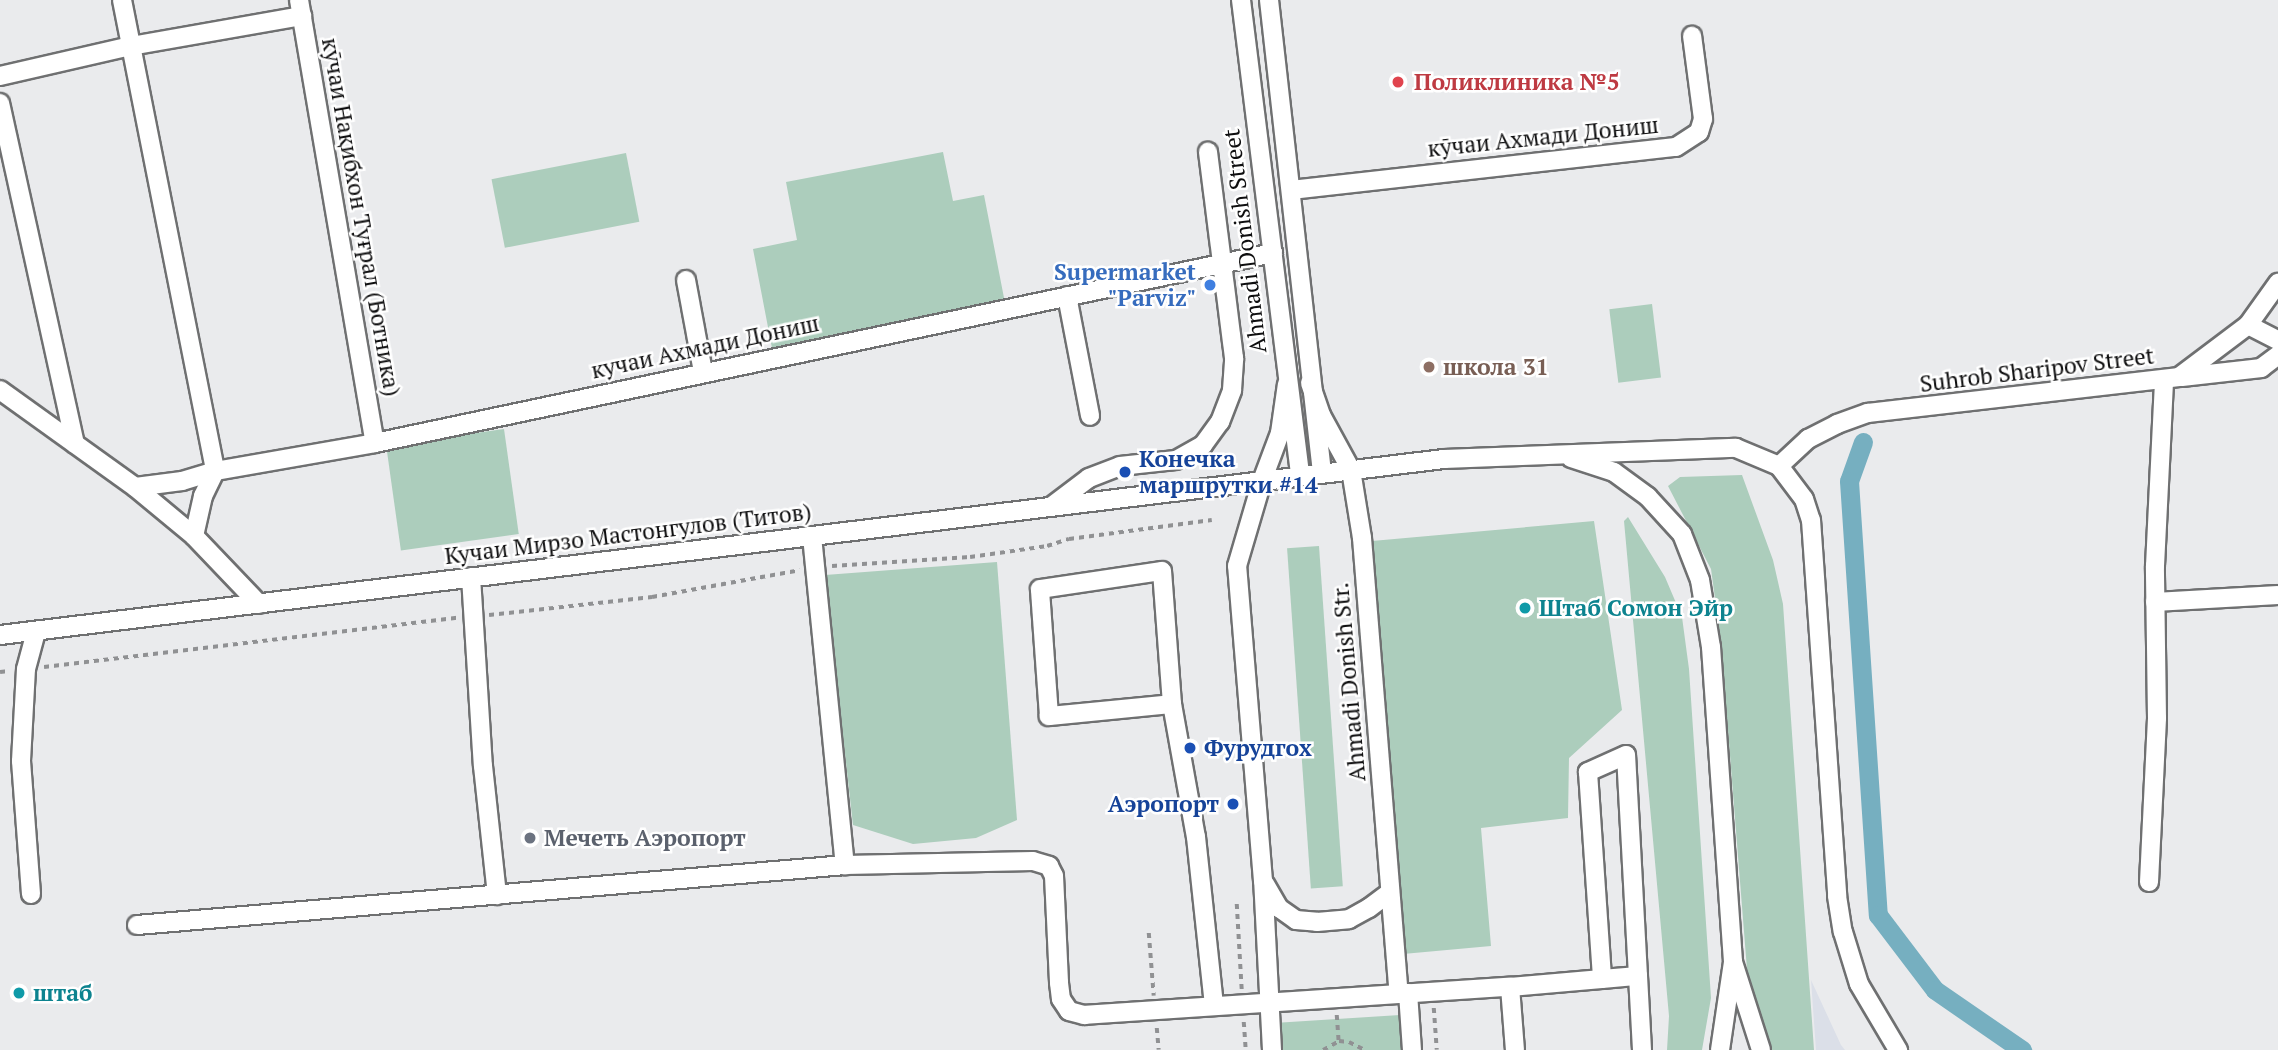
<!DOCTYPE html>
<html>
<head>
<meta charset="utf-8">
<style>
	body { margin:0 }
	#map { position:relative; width:2278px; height:1050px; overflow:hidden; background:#eaebed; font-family:"PT Serif",serif }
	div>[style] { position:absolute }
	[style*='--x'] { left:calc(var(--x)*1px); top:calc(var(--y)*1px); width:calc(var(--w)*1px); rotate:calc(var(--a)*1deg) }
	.built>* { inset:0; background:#dbdfe8 }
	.green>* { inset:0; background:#accdbc; transform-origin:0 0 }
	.canal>* { height:19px; margin:-9.5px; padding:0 9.5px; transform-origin:9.5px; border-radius:9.5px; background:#76afc0 }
	.path>* { height:3.5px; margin-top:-1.75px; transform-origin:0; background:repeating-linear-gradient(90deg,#909193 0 5px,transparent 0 10px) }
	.roads { filter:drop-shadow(2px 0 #6f7071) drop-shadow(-2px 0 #6f7071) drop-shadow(0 2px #6f7071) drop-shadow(0 -2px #6f7071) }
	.minor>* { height:18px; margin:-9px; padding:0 9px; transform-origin:9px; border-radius:9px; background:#fff }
	.dots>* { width:19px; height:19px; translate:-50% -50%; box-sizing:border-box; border:4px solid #fff; border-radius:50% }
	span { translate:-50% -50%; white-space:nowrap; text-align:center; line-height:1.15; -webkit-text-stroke:5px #fff; paint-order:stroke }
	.health-label { font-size:23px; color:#be3a42; font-weight:700 }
	.left { translate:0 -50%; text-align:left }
	.street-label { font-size:23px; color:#0e0e0f }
	.shop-label { font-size:23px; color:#366cbe; font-weight:700 }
	.right { translate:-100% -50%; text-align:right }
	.education-label { font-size:23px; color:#785e54; font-weight:700 }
	.transit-label { font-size:23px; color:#164399; font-weight:700 }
	.culture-label { font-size:23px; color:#0d838f; font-weight:700 }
	.worship-label { font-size:23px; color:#5b616d; font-weight:700 }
</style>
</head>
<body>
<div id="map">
	<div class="built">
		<i style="clip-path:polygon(1811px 980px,1841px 1045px,1845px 1050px,1816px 1050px)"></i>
	</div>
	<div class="green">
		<i style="clip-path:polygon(943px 152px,953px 201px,984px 195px,1005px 303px,772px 348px,753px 249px,797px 240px,786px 182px)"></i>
		<i style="left:626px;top:153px;width:70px;height:137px;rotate:79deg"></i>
		<i style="left:1652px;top:304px;width:74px;height:43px;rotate:83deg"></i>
		<i style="left:504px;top:429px;width:106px;height:119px;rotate:82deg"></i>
		<i style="clip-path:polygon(1742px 475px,1773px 560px,1783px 604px,1814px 1050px,1772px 1050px,1763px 1034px,1748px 982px,1721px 642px,1711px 569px,1668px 486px,1680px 477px)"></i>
		<i style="clip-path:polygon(1628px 517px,1665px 577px,1682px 617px,1689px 669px,1711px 998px,1702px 1050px,1667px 1050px,1669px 1016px,1624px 521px)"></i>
		<i style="clip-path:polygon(1594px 521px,1622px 710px,1569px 758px,1568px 818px,1481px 828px,1491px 946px,1403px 954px,1372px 541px)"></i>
		<i style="left:1319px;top:546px;width:341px;height:32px;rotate:86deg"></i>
		<i style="clip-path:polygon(997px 562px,1017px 820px,976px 838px,913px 844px,853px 825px,825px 575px)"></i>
		<i style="clip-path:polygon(1400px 1015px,1403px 1050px,1276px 1050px,1274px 1023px)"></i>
	</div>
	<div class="canal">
		<i style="--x:1863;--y:442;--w:41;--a:109.7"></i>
		<i style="--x:1849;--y:481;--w:435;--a:86.2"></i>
		<i style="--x:1878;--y:915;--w:94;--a:52.8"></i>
		<i style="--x:1935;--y:990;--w:106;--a:34.6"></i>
	</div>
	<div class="path">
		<i style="--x:832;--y:566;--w:138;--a:-3.7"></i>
		<i style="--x:970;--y:557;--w:78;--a:-8.1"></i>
		<i style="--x:1047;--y:546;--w:23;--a:-18"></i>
		<i style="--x:1069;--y:539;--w:144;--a:-7.6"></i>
		<i style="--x:489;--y:615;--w:164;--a:-6.3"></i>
		<i style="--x:652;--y:597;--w:150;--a:-10.3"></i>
		<i style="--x:44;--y:667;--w:416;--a:-6.8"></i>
		<i style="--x:0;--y:672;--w:9;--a:-6"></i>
		<i style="--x:1237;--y:904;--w:86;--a:86.7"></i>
		<i style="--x:1149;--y:933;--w:63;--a:85.5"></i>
		<i style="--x:1434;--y:1008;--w:42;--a:85.9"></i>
		<i style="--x:1337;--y:1015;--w:26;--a:86"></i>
		<i style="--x:1244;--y:1022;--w:28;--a:86"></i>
		<i style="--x:1157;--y:1028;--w:22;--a:85"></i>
		<i style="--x:1323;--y:1050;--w:18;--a:-29"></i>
		<i style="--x:1339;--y:1041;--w:10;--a:6"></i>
		<i style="--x:1349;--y:1042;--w:18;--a:27"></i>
	</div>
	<div class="roads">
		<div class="minor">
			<i style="--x:122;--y:0;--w:480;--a:78.8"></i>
			<i style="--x:215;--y:471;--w:34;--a:163"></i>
			<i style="--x:182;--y:481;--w:47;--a:172.7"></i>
			<i style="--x:299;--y:0;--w:449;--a:80.3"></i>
			<i style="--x:1241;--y:0;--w:480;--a:82.9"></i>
			<i style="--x:1269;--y:0;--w:476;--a:83.6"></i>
			<i style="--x:0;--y:76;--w:134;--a:-12.9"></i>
			<i style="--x:131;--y:46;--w:174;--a:-10"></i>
			<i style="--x:0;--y:103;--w:349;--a:77.6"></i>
			<i style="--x:1291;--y:190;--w:387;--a:-6.4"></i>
			<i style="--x:1676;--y:147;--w:27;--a:-33"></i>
			<i style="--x:1699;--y:132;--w:14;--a:-73"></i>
			<i style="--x:1703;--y:119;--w:84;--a:-97.5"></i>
			<i style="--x:686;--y:280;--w:94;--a:79.5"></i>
			<i style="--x:1067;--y:296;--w:122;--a:79.1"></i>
			<i style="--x:2248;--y:325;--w:34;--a:27"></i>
			<i style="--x:2182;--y:377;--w:80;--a:-6.5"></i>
			<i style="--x:2261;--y:368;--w:21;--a:-37"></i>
			<i style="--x:1310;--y:383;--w:34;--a:71"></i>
			<i style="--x:1321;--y:415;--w:63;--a:61.4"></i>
			<i style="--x:1351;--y:470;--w:69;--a:80.8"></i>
			<i style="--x:1362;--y:538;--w:457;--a:85.4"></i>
			<i style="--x:0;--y:390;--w:166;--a:35.7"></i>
			<i style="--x:135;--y:487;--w:77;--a:39.7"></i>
			<i style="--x:194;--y:536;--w:94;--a:46.3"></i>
			<i style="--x:1571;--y:458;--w:45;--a:18"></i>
			<i style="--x:1614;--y:472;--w:42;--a:36.3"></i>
			<i style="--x:1648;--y:497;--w:50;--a:47.4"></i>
			<i style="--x:1682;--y:534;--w:49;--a:68.6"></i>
			<i style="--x:1700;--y:580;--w:68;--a:80.7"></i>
			<i style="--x:1711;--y:647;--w:316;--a:86"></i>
			<i style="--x:1779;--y:466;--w:40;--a:-43"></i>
			<i style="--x:1808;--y:439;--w:33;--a:-27"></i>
			<i style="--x:1837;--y:424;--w:33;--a:-20"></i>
			<i style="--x:1868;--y:413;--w:313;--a:-6.6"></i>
			<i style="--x:2179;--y:377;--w:86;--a:-37"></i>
			<i style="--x:2248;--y:325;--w:52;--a:-54.5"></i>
			<i style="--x:1052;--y:506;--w:46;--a:-37.1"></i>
			<i style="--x:1089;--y:478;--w:33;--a:-21"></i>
			<i style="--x:1120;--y:466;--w:56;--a:-6.1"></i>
			<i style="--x:1176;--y:460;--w:31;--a:-29"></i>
			<i style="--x:1203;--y:445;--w:29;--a:-54"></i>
			<i style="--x:1220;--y:422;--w:34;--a:-69"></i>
			<i style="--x:1232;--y:390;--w:32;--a:-86"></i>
			<i style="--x:1234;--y:358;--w:208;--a:-97.2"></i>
			<i style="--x:194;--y:536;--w:41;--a:-77.3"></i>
			<i style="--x:203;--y:496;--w:28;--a:-64"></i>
			<i style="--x:215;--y:471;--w:162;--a:-9.9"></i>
			<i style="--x:375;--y:443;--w:918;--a:-11.95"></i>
			<i style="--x:812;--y:536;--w:331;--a:84.3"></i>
			<i style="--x:471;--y:577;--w:189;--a:86.4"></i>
			<i style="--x:483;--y:766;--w:130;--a:83.8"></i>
			<i style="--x:2155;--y:602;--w:123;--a:-3.3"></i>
			<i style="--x:0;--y:635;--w:1455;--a:-6.95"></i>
			<i style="--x:1444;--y:459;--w:292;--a:-2.2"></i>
			<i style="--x:1736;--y:448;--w:47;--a:22.7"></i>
			<i style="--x:1779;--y:466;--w:41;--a:52.9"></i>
			<i style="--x:1804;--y:499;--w:22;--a:72"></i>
			<i style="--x:1811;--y:520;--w:377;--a:86"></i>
			<i style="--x:1837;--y:896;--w:36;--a:81"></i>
			<i style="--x:1843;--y:932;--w:54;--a:72.9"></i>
			<i style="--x:1859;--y:984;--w:77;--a:59.4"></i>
			<i style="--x:1172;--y:704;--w:124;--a:174.4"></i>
			<i style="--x:1049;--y:716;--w:127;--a:-94.1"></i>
			<i style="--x:1040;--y:589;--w:123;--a:-8.4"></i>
			<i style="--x:1162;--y:571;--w:133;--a:85.7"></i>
			<i style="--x:1172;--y:704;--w:135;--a:79.8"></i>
			<i style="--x:1196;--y:837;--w:170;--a:83.9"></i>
			<i style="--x:2149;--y:882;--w:164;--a:-87.2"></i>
			<i style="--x:2157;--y:718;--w:152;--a:-90.8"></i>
			<i style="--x:2155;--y:566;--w:186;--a:-87.2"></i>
			<i style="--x:1265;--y:884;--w:28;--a:60"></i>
			<i style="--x:1279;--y:908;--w:21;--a:35"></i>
			<i style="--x:1296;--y:920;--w:21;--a:5"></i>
			<i style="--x:1317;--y:922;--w:32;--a:-5"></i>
			<i style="--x:1349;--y:919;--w:23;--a:-29"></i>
			<i style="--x:1369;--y:908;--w:26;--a:-37"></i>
			<i style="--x:31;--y:894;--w:133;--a:-94.3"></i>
			<i style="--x:21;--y:761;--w:92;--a:-86.9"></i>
			<i style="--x:26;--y:669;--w:39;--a:-75"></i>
			<i style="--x:137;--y:925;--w:711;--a:-4.84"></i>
			<i style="--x:845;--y:865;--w:188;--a:-1.2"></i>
			<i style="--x:1033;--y:861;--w:17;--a:17"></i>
			<i style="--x:1049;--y:866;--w:11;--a:63"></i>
			<i style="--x:1054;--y:876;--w:107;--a:87.3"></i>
			<i style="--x:1059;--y:983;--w:16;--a:83"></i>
			<i style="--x:1061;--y:999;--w:14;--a:56"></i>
			<i style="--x:1069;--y:1011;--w:16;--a:15"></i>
			<i style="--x:1084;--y:1015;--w:427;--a:-3.8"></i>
			<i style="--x:1510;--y:987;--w:63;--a:85.5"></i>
			<i style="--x:1638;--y:976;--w:74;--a:86.9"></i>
			<i style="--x:1510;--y:987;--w:92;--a:-5"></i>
			<i style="--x:1602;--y:979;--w:36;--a:-5"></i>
			<i style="--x:1638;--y:976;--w:221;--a:-93.1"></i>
			<i style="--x:1626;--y:755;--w:42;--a:155.9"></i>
			<i style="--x:1588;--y:772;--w:207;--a:86.1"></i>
			<i style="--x:1408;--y:993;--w:57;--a:86"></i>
			<i style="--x:1272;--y:1050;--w:169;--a:-93"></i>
			<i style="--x:1263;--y:881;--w:316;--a:-94.7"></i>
			<i style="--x:1237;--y:566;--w:89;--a:-73.6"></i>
			<i style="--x:1262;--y:481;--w:51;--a:-69.4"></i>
			<i style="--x:1280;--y:433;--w:49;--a:-81.9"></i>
			<i style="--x:1720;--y:1050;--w:89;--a:-81.6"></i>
			<i style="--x:1733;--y:962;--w:92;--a:72.3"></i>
		</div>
	</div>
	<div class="dots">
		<i style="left:1398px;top:82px;background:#e0444e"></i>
		<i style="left:1210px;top:285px;background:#3f7fe0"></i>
		<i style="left:1429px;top:367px;background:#8d6e63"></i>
		<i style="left:1125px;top:472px;background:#1a4fb4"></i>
		<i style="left:1525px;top:608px;background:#0f9aa8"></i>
		<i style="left:1190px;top:748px;background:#1a4fb4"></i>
		<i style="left:1233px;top:804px;background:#1a4fb4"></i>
		<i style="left:530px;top:838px;background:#6b7280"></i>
		<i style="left:19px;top:993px;background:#0f9aa8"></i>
	</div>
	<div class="health-label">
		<span class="left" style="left:1414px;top:82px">Поликлиника №5</span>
	</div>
	<div class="street-label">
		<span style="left:1543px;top:137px;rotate:-6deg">кӯчаи Ахмади Дониш</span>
		<span style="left:361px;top:217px;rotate:80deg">кӯчаи Нақибхон Туғрал (Ботника)</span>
		<span style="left:1245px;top:241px;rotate:-97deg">Ahmadi Donish Street</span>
		<span style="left:705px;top:347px;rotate:-12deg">кучаи Ахмади Дониш</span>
		<span style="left:2037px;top:370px;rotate:-7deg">Suhrob Sharipov Street</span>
		<span style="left:628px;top:534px;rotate:-7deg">Кучаи Мирзо Мастонгулов (Титов)</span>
		<span style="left:1349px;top:682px;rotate:-95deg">Ahmadi Donish Str.</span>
	</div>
	<div class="shop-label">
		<span class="right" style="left:1196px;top:285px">Supermarket<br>"Parviz"</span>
	</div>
	<div class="education-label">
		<span class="left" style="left:1443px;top:367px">школа 31</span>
	</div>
	<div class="transit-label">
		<span class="left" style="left:1139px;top:472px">Конечка<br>маршрутки #14</span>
		<span class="left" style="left:1204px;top:748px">Фурудгох</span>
		<span class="right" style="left:1219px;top:804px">Аэропорт</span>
	</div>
	<div class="culture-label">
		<span class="left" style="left:1539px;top:608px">Штаб Сомон Эйр</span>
		<span class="left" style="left:33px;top:993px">штаб</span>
	</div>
	<div class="worship-label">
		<span class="left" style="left:544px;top:838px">Мечеть Аэропорт</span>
	</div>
</div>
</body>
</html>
